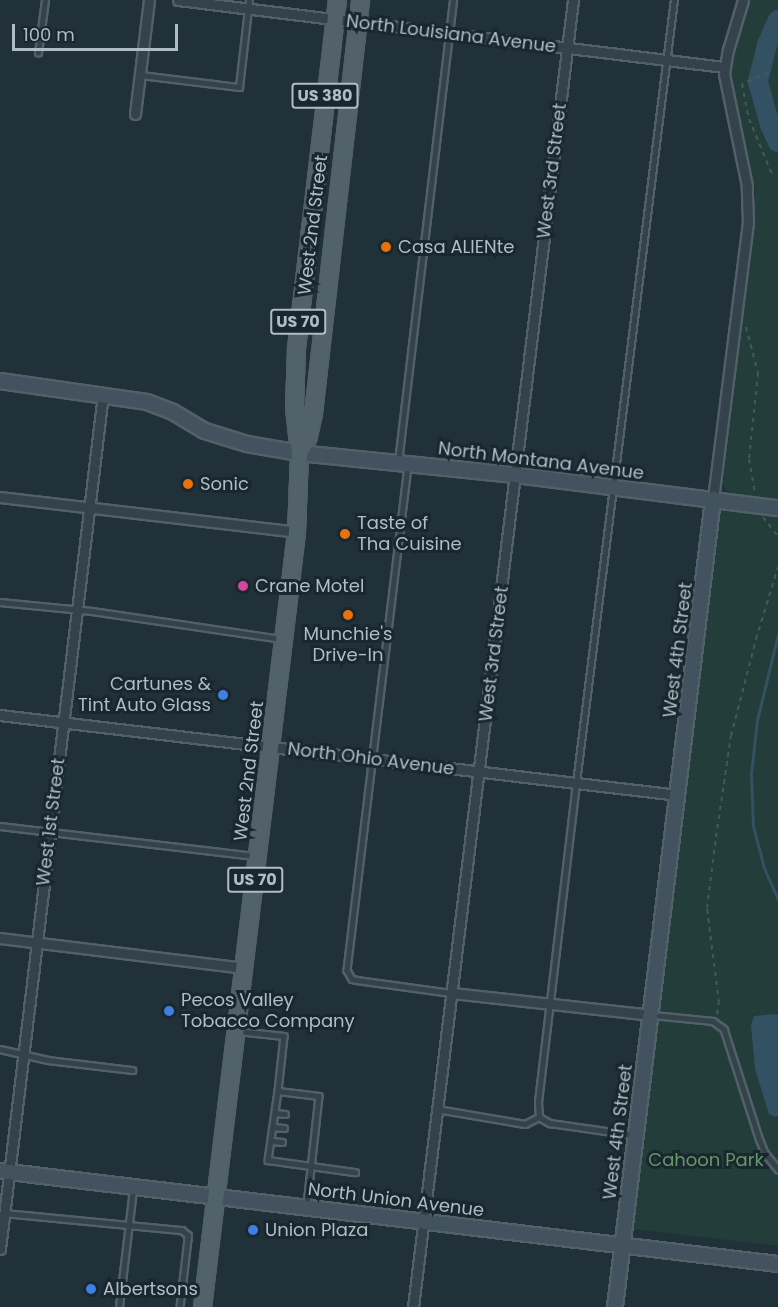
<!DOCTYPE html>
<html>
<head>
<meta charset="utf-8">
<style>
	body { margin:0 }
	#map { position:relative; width:778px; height:1307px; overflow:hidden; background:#20313a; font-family:Poppins,sans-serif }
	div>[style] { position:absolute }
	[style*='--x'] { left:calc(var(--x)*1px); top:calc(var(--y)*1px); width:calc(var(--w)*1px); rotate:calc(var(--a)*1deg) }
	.green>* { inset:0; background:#233d3a }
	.water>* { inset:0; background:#325163 }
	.stream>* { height:3px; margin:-1.5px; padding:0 1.5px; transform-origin:1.5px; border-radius:1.5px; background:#325163 }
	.river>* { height:20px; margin:-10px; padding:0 10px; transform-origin:10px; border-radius:10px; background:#325163 }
	.path>* { height:2px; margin-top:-1px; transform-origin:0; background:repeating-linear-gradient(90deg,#425a57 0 4.5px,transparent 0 9px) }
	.roads { filter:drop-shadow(2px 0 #526068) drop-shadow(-2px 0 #526068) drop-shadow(0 2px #526068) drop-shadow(0 -2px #526068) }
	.lane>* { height:4.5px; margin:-2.25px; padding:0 2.25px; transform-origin:2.25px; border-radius:2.25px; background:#34424b }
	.street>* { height:9px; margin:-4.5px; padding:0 4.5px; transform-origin:4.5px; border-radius:4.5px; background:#34424b }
	.secondary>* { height:14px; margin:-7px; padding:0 7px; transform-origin:7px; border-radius:7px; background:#42525e }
	.primary>* { height:15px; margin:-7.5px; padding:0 7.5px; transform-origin:7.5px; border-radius:7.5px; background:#52626b }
	.dots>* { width:16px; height:16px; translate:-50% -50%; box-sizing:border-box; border:3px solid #19272f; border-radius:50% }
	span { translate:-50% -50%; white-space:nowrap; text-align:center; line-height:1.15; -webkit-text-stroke:6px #19272f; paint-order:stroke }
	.shield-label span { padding:2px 4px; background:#19272f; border:2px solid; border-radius:4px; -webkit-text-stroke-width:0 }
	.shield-label { font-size:16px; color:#afbdc7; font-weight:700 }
	.street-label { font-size:18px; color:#afbdc7 }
	.poi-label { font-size:18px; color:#afbdc7 }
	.left { translate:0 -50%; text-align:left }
	.right { translate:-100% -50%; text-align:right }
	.park-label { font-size:18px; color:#649965 }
	.scale { position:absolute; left:12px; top:24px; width:166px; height:27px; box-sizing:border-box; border:3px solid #afbdc7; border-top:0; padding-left:8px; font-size:18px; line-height:21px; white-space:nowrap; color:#afbdc7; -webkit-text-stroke:4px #19272f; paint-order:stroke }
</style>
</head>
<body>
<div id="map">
	<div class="green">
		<i style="clip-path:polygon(750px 0,778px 0,778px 500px,737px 495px,726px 490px,723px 484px,754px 226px,755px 191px,730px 69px)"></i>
		<i style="clip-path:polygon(713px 499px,778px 508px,778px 1246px,625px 1228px)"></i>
	</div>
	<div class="water">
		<i style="clip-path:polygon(774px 1014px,778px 1015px,778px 1116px,775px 1117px,769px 1114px,755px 1069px,751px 1025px,754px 1016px)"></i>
	</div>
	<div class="stream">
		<i style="--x:778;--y:634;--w:89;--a:103.7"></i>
		<i style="--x:757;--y:720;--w:54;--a:96.3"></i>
		<i style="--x:751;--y:774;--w:52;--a:87.8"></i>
		<i style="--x:753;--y:826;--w:43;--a:75.3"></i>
		<i style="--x:764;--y:868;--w:34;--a:66"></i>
	</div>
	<div class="river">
		<i style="--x:778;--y:20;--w:27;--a:114"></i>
		<i style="--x:767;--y:45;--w:38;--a:104"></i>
		<i style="--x:758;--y:82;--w:45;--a:74.4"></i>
		<i style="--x:770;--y:125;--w:19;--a:65"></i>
	</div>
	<div class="path">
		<i style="--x:768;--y:73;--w:28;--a:157"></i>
		<i style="--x:742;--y:84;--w:36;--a:79"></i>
		<i style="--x:749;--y:119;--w:60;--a:67.3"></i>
		<i style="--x:746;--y:327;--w:48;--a:75.4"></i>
		<i style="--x:758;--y:373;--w:86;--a:96"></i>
		<i style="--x:749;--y:459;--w:34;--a:80"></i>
		<i style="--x:763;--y:517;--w:24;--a:52"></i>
		<i style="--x:717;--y:1014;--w:11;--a:-80"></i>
		<i style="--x:719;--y:1003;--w:96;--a:-97.2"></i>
		<i style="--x:707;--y:908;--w:72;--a:-82.8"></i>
		<i style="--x:716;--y:837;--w:102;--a:-81.6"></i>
		<i style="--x:731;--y:736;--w:100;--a:-75.5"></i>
		<i style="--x:756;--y:639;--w:75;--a:-73"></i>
	</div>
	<div class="roads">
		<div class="lane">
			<i style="--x:38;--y:53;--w:53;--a:-82.5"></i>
			<i style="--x:141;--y:75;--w:99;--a:7"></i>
			<i style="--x:239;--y:87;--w:88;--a:-83.4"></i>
			<i style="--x:398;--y:462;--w:465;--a:-83.2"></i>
			<i style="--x:408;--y:466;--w:508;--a:96.9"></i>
			<i style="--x:347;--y:970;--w:10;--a:61"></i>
			<i style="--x:352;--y:979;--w:5;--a:11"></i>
			<i style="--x:357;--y:980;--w:96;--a:7.8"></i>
			<i style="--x:0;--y:602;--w:92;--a:5.6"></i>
			<i style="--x:92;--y:611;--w:192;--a:8.4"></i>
			<i style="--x:0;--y:826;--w:256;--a:6.7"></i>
			<i style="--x:653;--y:1015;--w:60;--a:5.7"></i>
			<i style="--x:713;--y:1021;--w:14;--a:36"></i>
			<i style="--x:724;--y:1029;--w:114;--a:72.2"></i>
			<i style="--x:759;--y:1138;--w:16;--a:68"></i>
			<i style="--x:765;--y:1153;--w:21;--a:51"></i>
			<i style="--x:238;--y:1031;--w:46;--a:6.2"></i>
			<i style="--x:284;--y:1036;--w:55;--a:96.2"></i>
			<i style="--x:278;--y:1091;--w:41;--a:7"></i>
			<i style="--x:319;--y:1096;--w:110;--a:96.3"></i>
			<i style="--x:0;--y:1049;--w:49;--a:12.9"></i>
			<i style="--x:48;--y:1060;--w:85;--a:6.8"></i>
			<i style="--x:278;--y:1091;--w:70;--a:98.2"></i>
			<i style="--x:268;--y:1160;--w:88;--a:7.9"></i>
			<i style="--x:437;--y:1109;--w:89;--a:9.7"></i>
			<i style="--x:525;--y:1124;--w:16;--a:-27"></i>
			<i style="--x:275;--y:1113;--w:10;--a:6"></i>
			<i style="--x:539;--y:1117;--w:15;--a:-94"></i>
			<i style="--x:538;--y:1102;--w:321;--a:-83.2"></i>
			<i style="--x:576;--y:783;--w:789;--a:-82.87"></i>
			<i style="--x:539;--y:1117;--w:13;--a:29"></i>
			<i style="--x:550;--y:1123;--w:84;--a:8.2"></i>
			<i style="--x:273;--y:1127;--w:11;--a:5"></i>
			<i style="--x:271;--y:1141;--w:11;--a:5"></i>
			<i style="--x:4;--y:1213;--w:179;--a:5.5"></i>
			<i style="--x:182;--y:1230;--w:8;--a:40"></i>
			<i style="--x:188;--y:1235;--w:4;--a:90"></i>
			<i style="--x:188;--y:1239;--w:68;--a:96.7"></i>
			<i style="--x:119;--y:1307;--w:118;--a:-83.2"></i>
		</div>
		<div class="street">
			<i style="--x:178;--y:0;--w:550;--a:7"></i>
			<i style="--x:135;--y:114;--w:115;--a:-83"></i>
			<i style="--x:0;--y:497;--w:298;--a:6.7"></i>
			<i style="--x:713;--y:499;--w:278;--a:-82.8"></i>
			<i style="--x:748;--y:223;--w:37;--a:-92"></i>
			<i style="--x:747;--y:186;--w:114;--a:-101.6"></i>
			<i style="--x:724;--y:74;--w:24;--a:-81"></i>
			<i style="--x:728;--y:50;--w:52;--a:-73.3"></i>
			<i style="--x:0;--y:715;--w:683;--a:6.73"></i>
			<i style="--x:0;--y:938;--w:246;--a:7"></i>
			<i style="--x:452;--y:993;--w:199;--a:6.3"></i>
			<i style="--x:0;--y:1249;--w:861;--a:-83.13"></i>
			<i style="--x:413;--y:1307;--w:1317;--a:-83.02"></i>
		</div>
		<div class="secondary">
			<i style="--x:0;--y:381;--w:148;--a:8.1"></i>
			<i style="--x:147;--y:402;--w:28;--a:21"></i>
			<i style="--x:173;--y:412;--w:37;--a:31"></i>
			<i style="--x:205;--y:431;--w:44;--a:17.2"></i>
			<i style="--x:247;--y:444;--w:53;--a:9.8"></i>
			<i style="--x:299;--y:453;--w:217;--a:5.8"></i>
			<i style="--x:515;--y:475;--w:265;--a:7.2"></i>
			<i style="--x:0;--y:1171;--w:784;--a:6.82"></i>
			<i style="--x:615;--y:1307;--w:814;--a:-83.08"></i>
		</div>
		<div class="primary">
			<i style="--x:299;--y:453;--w:19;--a:-62"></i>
			<i style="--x:308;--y:436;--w:24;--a:-78"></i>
			<i style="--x:313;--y:413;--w:416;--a:-83.5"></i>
			<i style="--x:202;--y:1307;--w:781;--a:-83.08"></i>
			<i style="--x:296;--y:532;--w:79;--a:-87.8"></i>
			<i style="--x:299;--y:453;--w:45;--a:-96.3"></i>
			<i style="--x:294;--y:408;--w:60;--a:-88.1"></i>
			<i style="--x:296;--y:348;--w:350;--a:-83.3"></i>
		</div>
	</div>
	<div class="dots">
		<i style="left:386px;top:247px;background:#e8710a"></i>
		<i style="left:188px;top:484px;background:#e8710a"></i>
		<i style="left:345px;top:534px;background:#e8710a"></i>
		<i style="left:243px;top:586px;background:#d1479c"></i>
		<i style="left:348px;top:615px;background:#e8710a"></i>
		<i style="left:223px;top:695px;background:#3f7fe0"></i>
		<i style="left:169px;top:1011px;background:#3f7fe0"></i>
		<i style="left:253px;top:1230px;background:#3f7fe0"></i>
		<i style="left:91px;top:1289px;background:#3f7fe0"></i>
	</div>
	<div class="shield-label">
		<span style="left:325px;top:96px">US 380</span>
		<span style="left:298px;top:322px">US 70</span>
		<span style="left:255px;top:880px">US 70</span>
	</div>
	<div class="street-label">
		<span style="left:451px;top:34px;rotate:7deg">North Louisiana Avenue</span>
		<span style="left:552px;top:171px;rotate:-83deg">West 3rd Street</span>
		<span style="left:313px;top:225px;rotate:-83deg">West 2nd Street</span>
		<span style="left:541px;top:461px;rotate:7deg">North Montana Avenue</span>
		<span style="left:678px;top:650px;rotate:-83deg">West 4th Street</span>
		<span style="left:494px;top:654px;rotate:-83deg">West 3rd Street</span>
		<span style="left:371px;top:759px;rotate:7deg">North Ohio Avenue</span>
		<span style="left:249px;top:771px;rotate:-83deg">West 2nd Street</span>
		<span style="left:51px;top:822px;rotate:-83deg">West 1st Street</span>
		<span style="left:618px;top:1132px;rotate:-83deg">West 4th Street</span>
		<span style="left:396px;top:1200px;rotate:7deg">North Union Avenue</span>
	</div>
	<div class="poi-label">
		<span class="left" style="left:398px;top:247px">Casa ALIENte</span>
		<span class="left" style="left:200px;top:484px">Sonic</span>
		<span class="left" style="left:357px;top:534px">Taste of<br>Tha Cuisine</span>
		<span class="left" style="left:255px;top:586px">Crane Motel</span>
		<span style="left:348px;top:645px">Munchie's<br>Drive-In</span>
		<span class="right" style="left:211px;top:695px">Cartunes &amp;<br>Tint Auto Glass</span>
		<span class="left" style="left:181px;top:1011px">Pecos Valley<br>Tobacco Company</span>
		<span class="left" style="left:265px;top:1230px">Union Plaza</span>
		<span class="left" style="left:103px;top:1289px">Albertsons</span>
	</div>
	<div class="park-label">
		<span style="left:706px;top:1160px">Cahoon Park</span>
	</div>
	<div class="scale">100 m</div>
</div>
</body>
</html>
